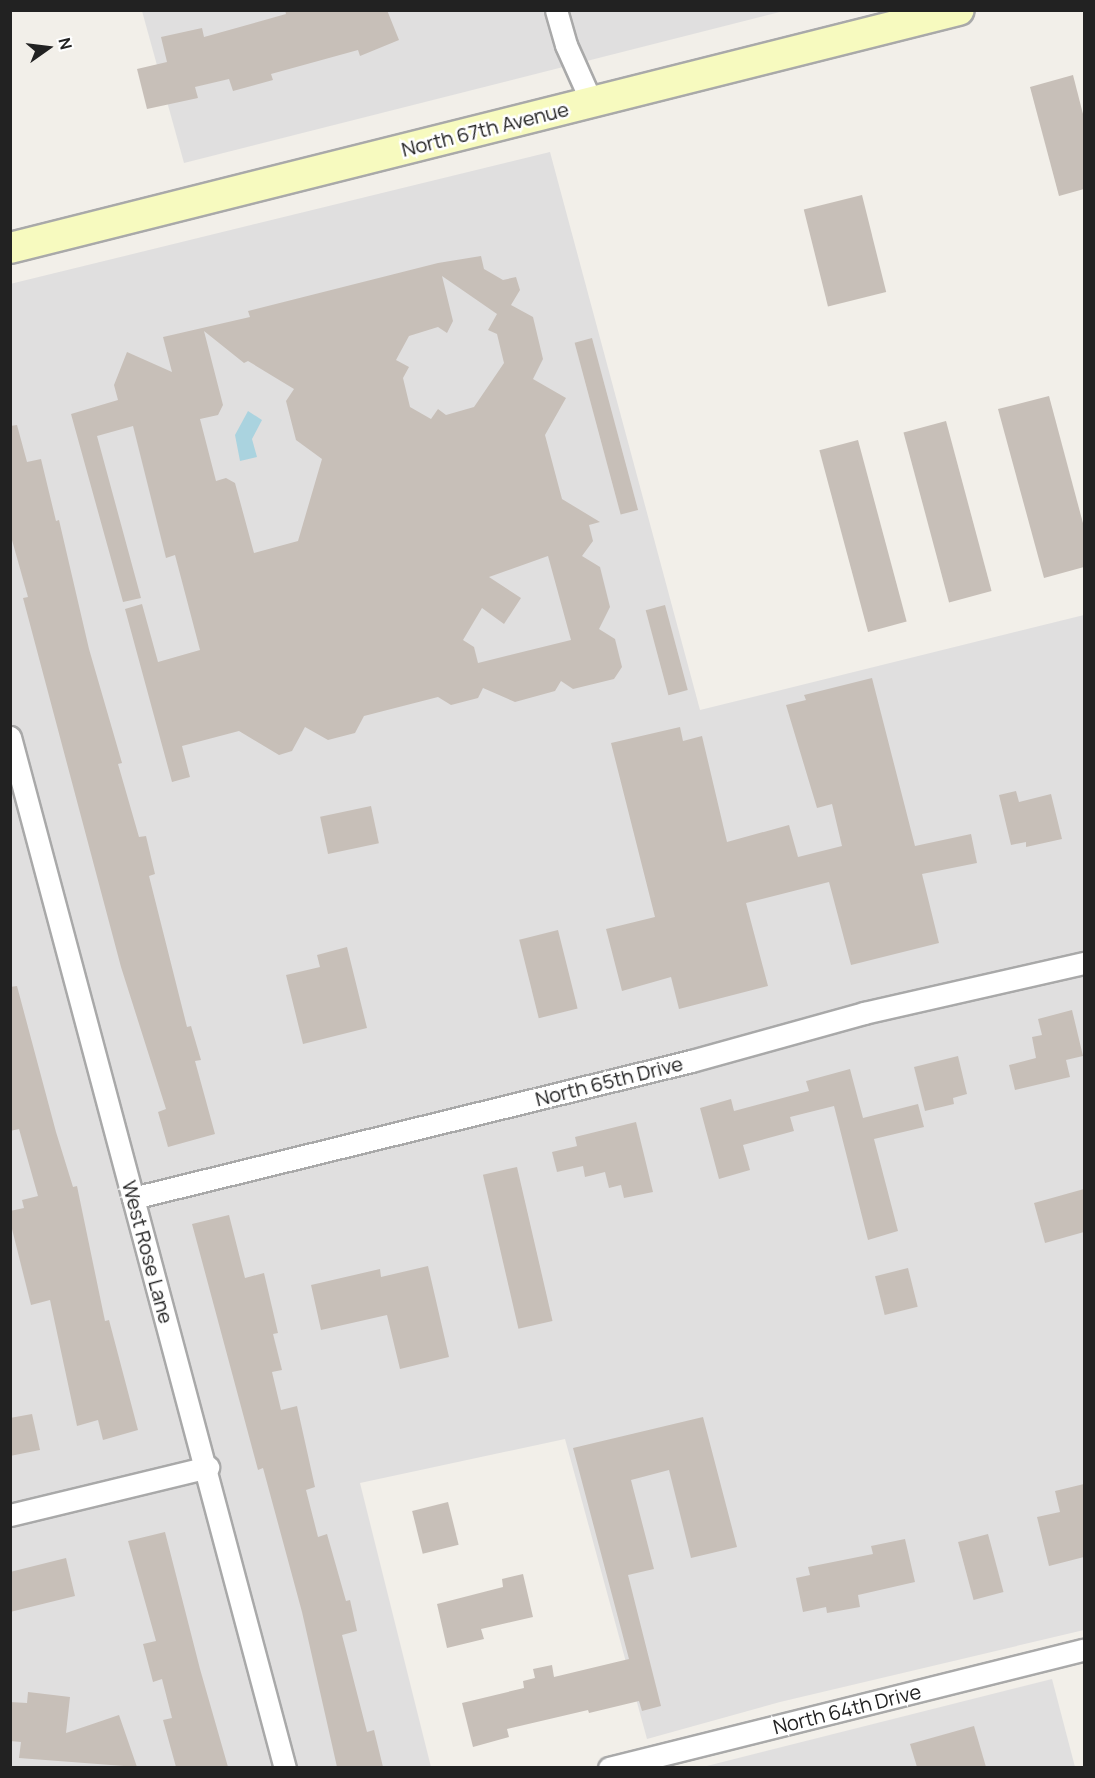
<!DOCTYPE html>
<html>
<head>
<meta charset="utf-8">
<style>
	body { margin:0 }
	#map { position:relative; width:1095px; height:1778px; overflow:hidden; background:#f2efe9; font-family:Manrope,sans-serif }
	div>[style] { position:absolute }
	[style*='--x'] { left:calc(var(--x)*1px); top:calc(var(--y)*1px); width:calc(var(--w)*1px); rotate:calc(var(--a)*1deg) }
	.residential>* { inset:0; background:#e0dfdf }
	.water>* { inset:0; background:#aad3df }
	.building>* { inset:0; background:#c7bfb8; transform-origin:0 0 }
	.roads { filter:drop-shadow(2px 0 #a9a9a9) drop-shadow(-2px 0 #a9a9a9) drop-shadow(0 2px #a9a9a9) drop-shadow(0 -2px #a9a9a9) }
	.street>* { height:21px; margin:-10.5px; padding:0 10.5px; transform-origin:10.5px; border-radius:10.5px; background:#fff }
	.secondary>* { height:30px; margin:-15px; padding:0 15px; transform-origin:15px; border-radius:15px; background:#f7fabf }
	span { translate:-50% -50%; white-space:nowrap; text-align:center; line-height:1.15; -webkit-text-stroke:5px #fff; paint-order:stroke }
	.street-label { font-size:20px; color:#222 }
	.frame { position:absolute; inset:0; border:12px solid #222; pointer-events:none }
	.north { position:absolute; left:18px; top:18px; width:60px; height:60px; -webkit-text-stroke:4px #fff; paint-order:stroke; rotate:76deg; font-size:16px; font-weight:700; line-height:24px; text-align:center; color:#222 }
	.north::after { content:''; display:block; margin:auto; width:21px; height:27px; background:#222; clip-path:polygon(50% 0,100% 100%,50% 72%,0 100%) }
</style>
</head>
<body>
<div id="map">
	<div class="residential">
		<i style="clip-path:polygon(142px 11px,784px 11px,184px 163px)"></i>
		<i style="clip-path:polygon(550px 152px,700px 710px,1084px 615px,1084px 1630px,780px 1702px,647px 1739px,565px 1439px,360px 1483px,431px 1767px,11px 1767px,10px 284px)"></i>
		<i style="clip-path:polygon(1052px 1679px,1075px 1767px,699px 1768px)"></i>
	</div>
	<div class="water">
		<i style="clip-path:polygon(248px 411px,262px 420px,252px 439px,257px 457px,240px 461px,235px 435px)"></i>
	</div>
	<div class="building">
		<i style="clip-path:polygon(285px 10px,387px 10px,399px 40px,360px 56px,358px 50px,271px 74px,273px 80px,233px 91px,229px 79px,195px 87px,198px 98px,147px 109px,137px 69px,167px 62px,161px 37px,202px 28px,204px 37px,286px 14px)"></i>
		<i style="clip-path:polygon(1073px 75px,1084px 118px,1084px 189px,1059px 196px,1030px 87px)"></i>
		<i style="left:862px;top:195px;width:100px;height:60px;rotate:76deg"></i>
		<i style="clip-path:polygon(evenodd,481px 256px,484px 269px,503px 280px,516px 277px,520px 290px,511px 305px,533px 317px,543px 359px,533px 379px,566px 398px,545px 435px,562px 499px,600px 522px,589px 525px,593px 541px,582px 556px,600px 567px,610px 607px,599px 629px,615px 639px,622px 667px,614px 679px,573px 689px,561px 681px,555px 691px,515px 702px,483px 688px,478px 698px,451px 705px,438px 697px,364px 716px,355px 733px,328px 740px,305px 727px,292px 751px,279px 755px,239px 731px,182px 746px,190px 777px,172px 782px,125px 609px,142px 604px,158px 662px,200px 650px,175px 555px,166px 558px,133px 426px,97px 436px,141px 598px,123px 602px,71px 414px,118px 400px,114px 385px,127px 352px,172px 372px,163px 337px,250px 317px,248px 311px,438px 263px,481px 256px,442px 276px,497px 314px,488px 330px,497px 334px,504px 363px,474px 407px,446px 415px,438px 409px,431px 419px,410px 407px,403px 378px,409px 367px,396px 360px,409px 336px,438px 327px,447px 333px,453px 321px,442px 276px,481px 256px,204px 331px,244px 363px,248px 361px,294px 389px,286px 401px,296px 440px,322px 459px,298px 541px,254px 553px,235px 483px,226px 478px,216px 481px,200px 419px,218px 415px,223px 405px,204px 331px,481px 256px,548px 556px,571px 640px,478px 663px,474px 647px,463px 640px,482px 608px,504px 624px,521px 598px,489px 577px,548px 556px)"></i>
		<i style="left:592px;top:338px;width:178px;height:18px;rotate:75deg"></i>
		<i style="clip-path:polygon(1049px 396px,1084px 527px,1084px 567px,1044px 578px,998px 409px)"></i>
		<i style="left:946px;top:421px;width:176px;height:44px;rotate:75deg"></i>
		<i style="clip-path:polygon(17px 425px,27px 462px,41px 459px,56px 521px,59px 520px,89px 649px,122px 763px,118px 764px,139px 837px,146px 836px,155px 874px,149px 876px,187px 1027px,191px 1026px,201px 1060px,195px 1061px,215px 1134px,168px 1147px,158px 1112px,166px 1109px,121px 967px,23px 598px,28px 597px,10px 533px,10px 426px)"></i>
		<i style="left:858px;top:440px;width:188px;height:40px;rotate:75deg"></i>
		<i style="left:665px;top:605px;width:88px;height:20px;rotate:75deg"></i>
		<i style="clip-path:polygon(872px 678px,915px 846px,971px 834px,977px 863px,922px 874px,939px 943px,851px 965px,829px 882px,746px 903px,768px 986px,679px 1009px,671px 977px,622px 991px,606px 929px,655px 917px,611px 743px,680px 727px,683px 741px,702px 736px,727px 842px,789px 825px,798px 857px,842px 846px,832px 804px,817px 808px,786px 705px,806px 700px,804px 695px)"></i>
		<i style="clip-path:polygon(1016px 791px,1019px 802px,1051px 794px,1062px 839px,1026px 847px,1026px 842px,1011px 845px,999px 795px)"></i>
		<i style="left:371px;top:806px;width:38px;height:52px;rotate:78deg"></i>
		<i style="left:558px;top:930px;width:81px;height:40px;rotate:76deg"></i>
		<i style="clip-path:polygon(347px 947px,367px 1028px,303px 1044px,286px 975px,320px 967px,317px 955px)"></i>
		<i style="clip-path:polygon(17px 986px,56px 1132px,73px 1187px,77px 1186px,105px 1321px,109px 1320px,138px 1430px,103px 1440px,98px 1420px,77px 1426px,50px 1300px,31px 1305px,10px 1221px,10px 1211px,24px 1208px,22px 1200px,38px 1196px,19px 1129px,10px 1131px,10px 987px)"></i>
		<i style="clip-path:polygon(1072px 1010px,1083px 1056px,1066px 1060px,1070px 1077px,1015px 1090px,1009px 1065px,1036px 1058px,1032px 1037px,1042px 1035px,1038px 1019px)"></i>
		<i style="clip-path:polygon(958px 1056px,967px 1094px,953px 1098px,954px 1104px,925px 1111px,914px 1067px)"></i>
		<i style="clip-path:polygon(850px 1069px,863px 1118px,918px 1104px,924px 1127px,874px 1139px,898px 1231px,868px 1240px,834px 1106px,790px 1117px,794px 1131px,743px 1145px,750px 1170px,719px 1179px,700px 1108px,731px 1099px,734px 1111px,809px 1091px,806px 1081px)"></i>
		<i style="clip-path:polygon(636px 1122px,653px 1192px,624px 1198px,621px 1185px,609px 1188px,605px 1172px,585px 1177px,583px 1166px,557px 1172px,552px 1152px,577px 1146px,575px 1137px)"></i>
		<i style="left:517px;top:1167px;width:158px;height:35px;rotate:77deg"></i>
		<i style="clip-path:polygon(1084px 1189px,1084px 1232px,1045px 1243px,1034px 1203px)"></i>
		<i style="clip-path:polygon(229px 1215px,245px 1278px,264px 1273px,278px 1333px,273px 1334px,282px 1370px,272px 1372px,281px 1410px,297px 1406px,315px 1487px,306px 1490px,318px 1537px,327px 1534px,346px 1601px,350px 1600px,357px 1631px,342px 1635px,367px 1732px,374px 1730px,383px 1767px,337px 1767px,302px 1612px,263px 1468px,258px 1470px,192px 1224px)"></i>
		<i style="clip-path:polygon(428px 1266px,449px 1357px,400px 1369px,387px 1315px,321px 1330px,311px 1285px,380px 1269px,381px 1277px)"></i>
		<i style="left:908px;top:1268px;width:40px;height:34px;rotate:76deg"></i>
		<i style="clip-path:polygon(32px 1414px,40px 1450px,10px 1456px,10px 1418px)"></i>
		<i style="clip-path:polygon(703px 1417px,737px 1547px,691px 1558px,669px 1470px,631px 1480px,654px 1569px,628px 1575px,661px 1706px,642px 1711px,639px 1701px,589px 1713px,588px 1710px,507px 1729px,509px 1737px,473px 1747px,462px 1703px,524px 1688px,523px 1681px,535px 1678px,533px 1669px,552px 1665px,554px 1677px,629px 1659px,573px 1448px)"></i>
		<i style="clip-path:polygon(1084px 1484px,1084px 1557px,1049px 1566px,1037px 1517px,1060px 1512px,1055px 1491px)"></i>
		<i style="left:448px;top:1502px;width:44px;height:37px;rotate:76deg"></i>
		<i style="clip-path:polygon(165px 1532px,200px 1669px,228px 1767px,176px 1767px,163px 1720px,172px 1718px,162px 1679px,153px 1682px,143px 1644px,156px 1641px,128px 1541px)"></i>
		<i style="left:988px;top:1534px;width:60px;height:31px;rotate:75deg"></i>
		<i style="clip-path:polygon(905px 1539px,915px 1582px,858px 1595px,860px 1607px,827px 1613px,826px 1607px,803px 1612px,796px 1578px,810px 1575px,808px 1567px,873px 1554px,871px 1546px)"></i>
		<i style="clip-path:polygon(66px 1558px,75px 1596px,10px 1612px,10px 1572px)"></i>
		<i style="clip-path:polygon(523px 1574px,533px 1617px,481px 1629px,484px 1639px,447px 1648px,437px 1604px,503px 1587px,502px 1579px)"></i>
		<i style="clip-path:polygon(28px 1692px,70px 1697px,66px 1733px,119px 1715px,137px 1767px,19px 1758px,21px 1742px,10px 1741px,10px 1702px,27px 1703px)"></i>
		<i style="clip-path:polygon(974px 1726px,986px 1767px,917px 1767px,910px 1744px)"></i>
	</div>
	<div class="roads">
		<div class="street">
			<i style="--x:556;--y:10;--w:36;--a:74"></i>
			<i style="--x:566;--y:45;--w:64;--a:65.9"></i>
			<i style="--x:10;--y:737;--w:1067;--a:75.07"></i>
			<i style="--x:133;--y:1198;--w:575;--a:-13.79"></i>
			<i style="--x:691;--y:1061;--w:180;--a:-15.5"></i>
			<i style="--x:864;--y:1013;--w:226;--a:-12.8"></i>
			<i style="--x:10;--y:1515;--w:204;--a:-13.6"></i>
			<i style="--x:609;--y:1768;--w:489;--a:-14"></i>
		</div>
		<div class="secondary">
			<i style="--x:10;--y:248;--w:978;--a:-14.08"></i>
		</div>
	</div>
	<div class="street-label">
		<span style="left:485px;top:129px;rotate:-14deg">North 67th Avenue</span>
		<span style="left:609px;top:1081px;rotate:-14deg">North 65th Drive</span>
		<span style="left:148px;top:1252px;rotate:75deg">West Rose Lane</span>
		<span style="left:847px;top:1709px;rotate:-14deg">North 64th Drive</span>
	</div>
	<div class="frame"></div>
	<div class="north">N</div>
</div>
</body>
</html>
